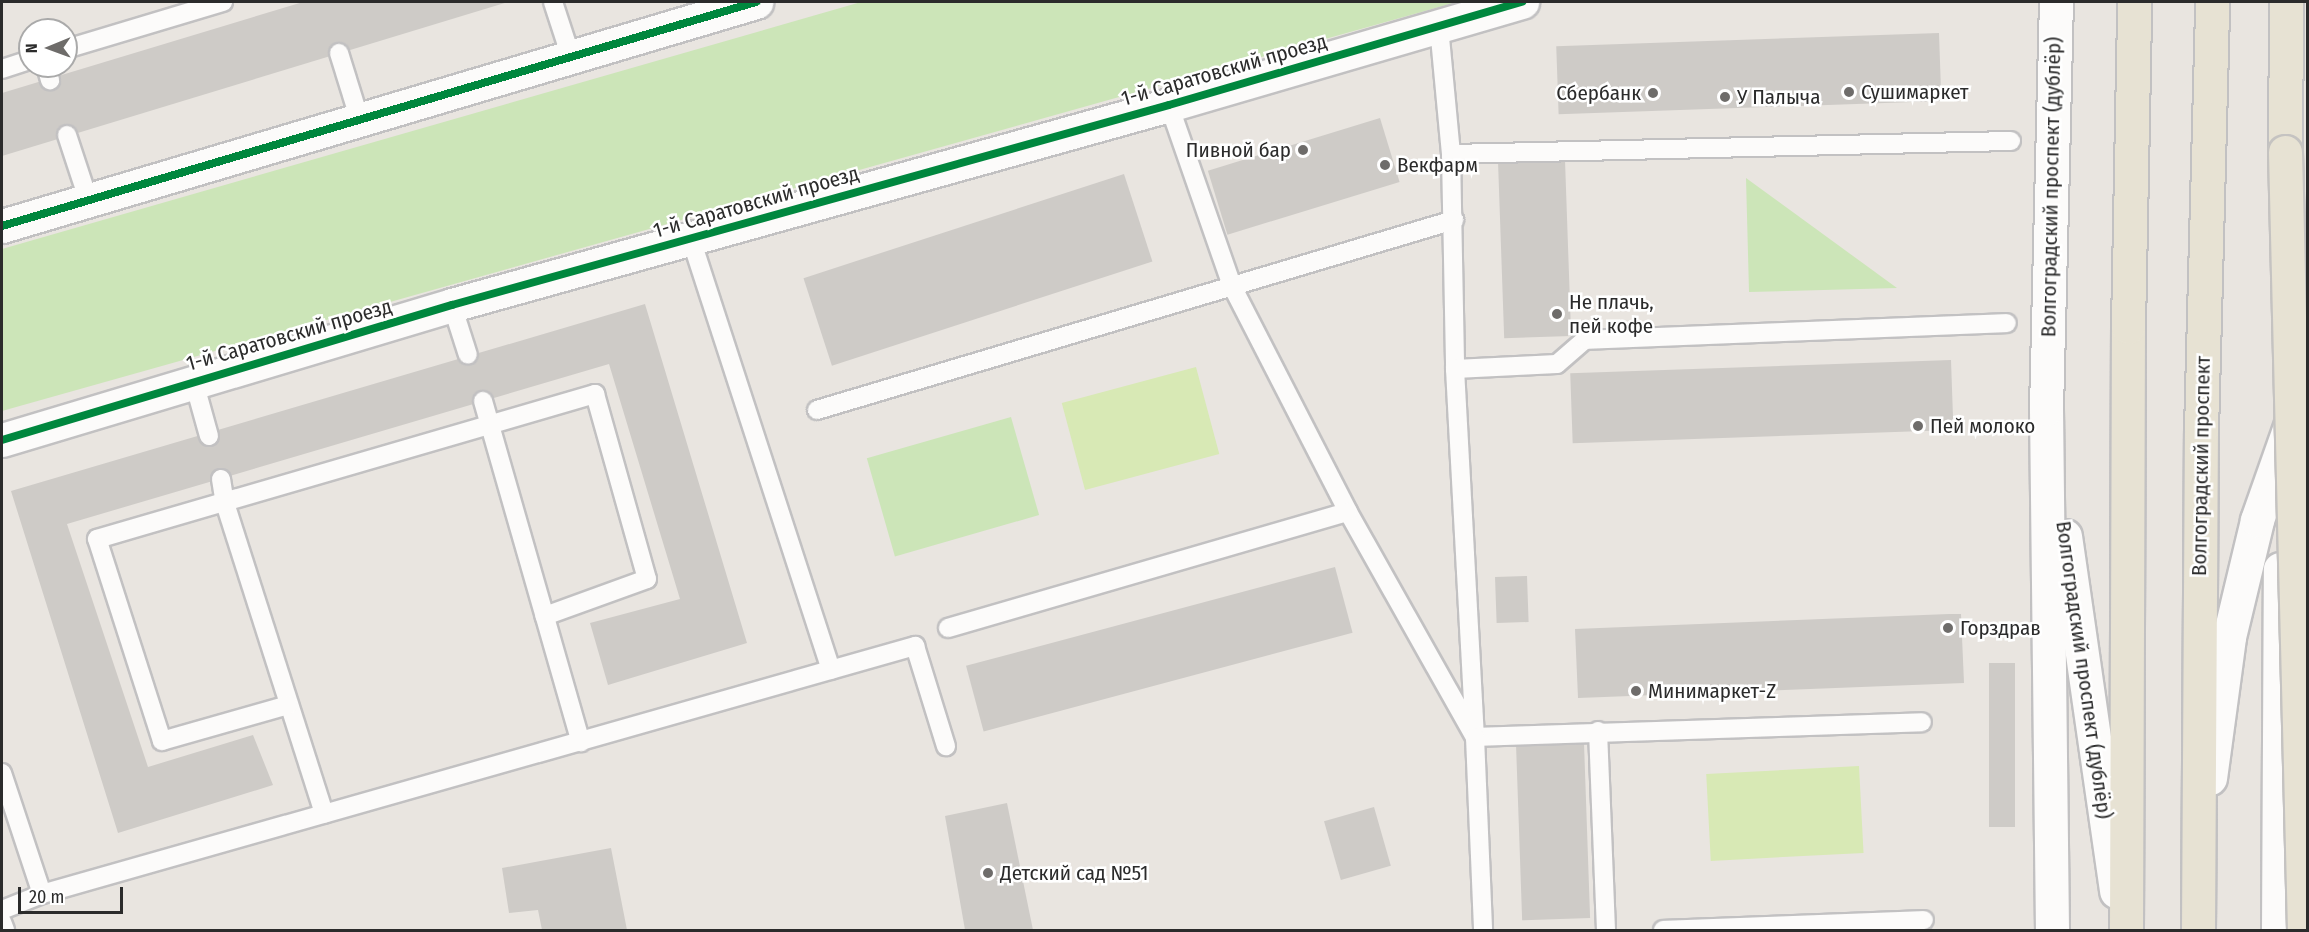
<!DOCTYPE html>
<html>
<head>
<meta charset="utf-8">
<style>
	body { margin:0 }
	#map { position:relative; width:2309px; height:932px; overflow:hidden; background:#e9e5e0; font-family:"Fira Sans Condensed",sans-serif }
	div>[style] { position:absolute }
	[style*='--x'] { left:calc(var(--x)*1px); top:calc(var(--y)*1px); width:calc(var(--w)*1px); rotate:calc(var(--a)*1deg) }
	.green>* { inset:0; background:#cce5b8; transform-origin:0 0 }
	.pitch>* { inset:0; background:#d8e9b5; transform-origin:0 0 }
	.building>* { inset:0; background:#cecbc7; transform-origin:0 0 }
	.roads { filter:drop-shadow(2px 0 #c2c1c2) drop-shadow(-2px 0 #c2c1c2) drop-shadow(0 2px #c2c1c2) drop-shadow(0 -2px #c2c1c2) }
	.lane>* { height:18px; margin:-9px; padding:0 9px; transform-origin:9px; border-radius:9px; background:#fcfbfa }
	.secondary>* { height:33px; margin:-16.5px; padding:0 16.5px; transform-origin:16.5px; border-radius:16.5px; background:#fcfbfa }
	.primary>* { height:33px; margin:-16.5px; padding:0 16.5px; transform-origin:16.5px; border-radius:16.5px; background:#e7e2d3 }
	.bridges { filter:drop-shadow(2px 0 #c5c3c1) drop-shadow(-2px 0 #c5c3c1) drop-shadow(0 2px #c5c3c1) drop-shadow(0 -2px #c5c3c1) }
	.primary-bridge>* { height:33px; margin:-16.5px; padding:0 16.5px; transform-origin:16.5px; border-radius:16.5px; background:#e7e2d3 }
	.cycleway>* { height:8px; margin:-4px; padding:0 4px; transform-origin:4px; border-radius:4px; background:#00873e }
	.dots>* { width:16px; height:16px; translate:-50% -50%; box-sizing:border-box; border:3px solid #fff; border-radius:50% }
	span { translate:-50% -50%; white-space:nowrap; text-align:center; line-height:1.15; -webkit-text-stroke:5px #fff; paint-order:stroke }
	.street-label { font-size:21px; color:#2b2b2b }
	.poi-label { font-size:21px; color:#2b2b2b }
	.left { translate:0 -50%; text-align:left }
	.right { translate:-100% -50%; text-align:right }
	.frame { position:absolute; inset:0; border:3px solid #2b2b2b; pointer-events:none }
	.north { position:absolute; left:18px; top:18px; width:60px; height:60px; box-sizing:border-box; background:#fff; border:2px solid #aaa; border-radius:50%; rotate:269deg; font-size:16px; font-weight:700; line-height:24px; text-align:center; color:#2b2b2b }
	.north::after { content:''; display:block; margin:auto; width:21px; height:27px; background:#6e6c6a; clip-path:polygon(50% 0,100% 100%,50% 72%,0 100%) }
	.scale { position:absolute; left:18px; top:887px; width:105px; height:27px; box-sizing:border-box; border:3px solid #2b2b2b; border-top:0; padding-left:8px; font-size:18px; line-height:21px; white-space:nowrap; color:#2b2b2b; -webkit-text-stroke:4px #fff; paint-order:stroke }
</style>
</head>
<body>
<div id="map">
	<div class="green">
		<i style="clip-path:polygon(861px 2px,1457px 2px,2px 411px,2px 249px)"></i>
		<i style="clip-path:polygon(1746px 178px,1897px 288px,1749px 292px)"></i>
		<i style="left:1011px;top:417px;width:102px;height:150px;rotate:74deg"></i>
	</div>
	<div class="pitch">
		<i style="left:1196px;top:367px;width:90px;height:139px;rotate:75deg"></i>
		<i style="left:1859px;top:766px;width:87px;height:153px;rotate:87deg"></i>
	</div>
	<div class="building">
		<i style="clip-path:polygon(303px 2px,508px 2px,2px 156px,2px 93px)"></i>
		<i style="left:1939px;top:33px;width:68px;height:383px;rotate:88deg"></i>
		<i style="left:1380px;top:118px;width:67px;height:180px;rotate:73deg"></i>
		<i style="left:1565px;top:160px;width:176px;height:67px;rotate:88deg"></i>
		<i style="left:1124px;top:174px;width:92px;height:337px;rotate:72deg"></i>
		<i style="clip-path:polygon(645px 304px,747px 643px,608px 685px,590px 623px,680px 599px,609px 364px,67px 524px,148px 767px,253px 735px,273px 785px,118px 833px,11px 491px)"></i>
		<i style="left:1951px;top:360px;width:70px;height:381px;rotate:88deg"></i>
		<i style="left:1335px;top:567px;width:68px;height:382px;rotate:75deg"></i>
		<i style="left:1527px;top:576px;width:46px;height:32px;rotate:88deg"></i>
		<i style="clip-path:polygon(1949px 614px,1961px 614px,1964px 683px,1578px 698px,1575px 629px)"></i>
		<i style="left:1989px;top:663px;width:26px;height:164px"></i>
		<i style="left:1584px;top:743px;width:175px;height:68px;rotate:88deg"></i>
		<i style="clip-path:polygon(1007px 803px,1033px 930px,965px 930px,945px 816px)"></i>
		<i style="left:1374px;top:807px;width:61px;height:52px;rotate:74deg"></i>
		<i style="clip-path:polygon(611px 848px,627px 930px,542px 930px,538px 910px,509px 913px,502px 868px)"></i>
	</div>
	<div class="roads">
		<div class="lane">
			<i style="--x:553;--y:2;--w:55;--a:71.9"></i>
			<i style="--x:1439;--y:27;--w:128;--a:84.6"></i>
			<i style="--x:1451;--y:154;--w:215;--a:88.9"></i>
			<i style="--x:1455;--y:369;--w:369;--a:86.9"></i>
			<i style="--x:1475;--y:737;--w:447;--a:-1.9"></i>
			<i style="--x:66;--y:49;--w:164;--a:-16.7"></i>
			<i style="--x:339;--y:53;--w:71;--a:72.8"></i>
			<i style="--x:46;--y:66;--w:15;--a:74"></i>
			<i style="--x:2;--y:69;--w:29;--a:-18"></i>
			<i style="--x:1169;--y:105;--w:192;--a:70.8"></i>
			<i style="--x:1232;--y:286;--w:254;--a:62.8"></i>
			<i style="--x:1348;--y:512;--w:258;--a:60.6"></i>
			<i style="--x:1475;--y:737;--w:193;--a:87.6"></i>
			<i style="--x:67;--y:135;--w:67;--a:71.8"></i>
			<i style="--x:1451;--y:154;--w:560;--a:-1.33"></i>
			<i style="--x:691;--y:239;--w:453;--a:72"></i>
			<i style="--x:452;--y:305;--w:52;--a:72.3"></i>
			<i style="--x:1455;--y:369;--w:102;--a:-2.8"></i>
			<i style="--x:1557;--y:364;--w:37;--a:-41"></i>
			<i style="--x:1585;--y:340;--w:422;--a:-2.3"></i>
			<i style="--x:194;--y:382;--w:56;--a:74.5"></i>
			<i style="--x:483;--y:401;--w:355;--a:74"></i>
			<i style="--x:817;--y:410;--w:665;--a:-16.61"></i>
			<i style="--x:221;--y:479;--w:24;--a:81"></i>
			<i style="--x:225;--y:503;--w:326;--a:72.3"></i>
			<i style="--x:948;--y:628;--w:416;--a:-16.2"></i>
			<i style="--x:288;--y:705;--w:131;--a:164.1"></i>
			<i style="--x:162;--y:741;--w:212;--a:-107.8"></i>
			<i style="--x:97;--y:539;--w:519;--a:-16.23"></i>
			<i style="--x:595;--y:394;--w:192;--a:74.3"></i>
			<i style="--x:647;--y:579;--w:109;--a:160.1"></i>
			<i style="--x:1598;--y:731;--w:199;--a:87.7"></i>
			<i style="--x:2;--y:773;--w:127;--a:71.7"></i>
			<i style="--x:2;--y:910;--w:43;--a:-21.8"></i>
			<i style="--x:42;--y:894;--w:908;--a:-15.86"></i>
			<i style="--x:915;--y:646;--w:105;--a:72.8"></i>
			<i style="--x:2;--y:922;--w:9;--a:69"></i>
			<i style="--x:1663;--y:930;--w:261;--a:-2.2"></i>
		</div>
		<div class="secondary">
			<i style="--x:2;--y:226;--w:787;--a:-16.55"></i>
			<i style="--x:2;--y:440;--w:470;--a:-16.7"></i>
			<i style="--x:452;--y:305;--w:744;--a:-15.59"></i>
			<i style="--x:1169;--y:105;--w:368;--a:-16.3"></i>
			<i style="--x:2065;--y:536;--w:359;--a:81.8"></i>
			<i style="--x:2210;--y:778;--w:142;--a:-82.3"></i>
			<i style="--x:2229;--y:637;--w:120;--a:-76.5"></i>
			<i style="--x:2257;--y:520;--w:154;--a:-70.6"></i>
			<i style="--x:2052;--y:930;--w:521;--a:-90.66"></i>
			<i style="--x:2046;--y:409;--w:407;--a:-88.6"></i>
			<i style="--x:2278;--y:930;--w:361;--a:-89.7"></i>
		</div>
		<div class="primary">
			<i style="--x:2285;--y:152;--w:150;--a:-89.6"></i>
			<i style="--x:2126;--y:930;--w:603;--a:-89.81"></i>
			<i style="--x:2128;--y:327;--w:325;--a:-88.9"></i>
			<i style="--x:2198;--y:930;--w:500;--a:-89.66"></i>
			<i style="--x:2201;--y:430;--w:428;--a:-88.5"></i>
		</div>
	</div>
	<div class="bridges">
		<div class="primary-bridge">
			<i style="--x:2285;--y:152;--w:778;--a:88.6"></i>
		</div>
	</div>
	<div class="cycleway">
		<i style="--x:2;--y:226;--w:787;--a:-16.55"></i>
		<i style="--x:2;--y:440;--w:470;--a:-16.7"></i>
		<i style="--x:452;--y:305;--w:744;--a:-15.59"></i>
		<i style="--x:1169;--y:105;--w:368;--a:-16.3"></i>
	</div>
	<div class="dots">
		<i style="left:1849px;top:92px;background:#6e6c6a"></i>
		<i style="left:1653px;top:93px;background:#6e6c6a"></i>
		<i style="left:1725px;top:97px;background:#6e6c6a"></i>
		<i style="left:1303px;top:150px;background:#6e6c6a"></i>
		<i style="left:1385px;top:165px;background:#6e6c6a"></i>
		<i style="left:1557px;top:314px;background:#6e6c6a"></i>
		<i style="left:1918px;top:426px;background:#6e6c6a"></i>
		<i style="left:1948px;top:628px;background:#6e6c6a"></i>
		<i style="left:1636px;top:691px;background:#6e6c6a"></i>
		<i style="left:988px;top:873px;background:#6e6c6a"></i>
	</div>
	<div class="street-label">
		<span style="left:1224px;top:70px;rotate:-16deg">1-й Саратовский проезд</span>
		<span style="left:2051px;top:187px;rotate:-89deg">Волгоградский проспект (дублёр)</span>
		<span style="left:756px;top:202px;rotate:-16deg">1-й Саратовский проезд</span>
		<span style="left:289px;top:335px;rotate:-16deg">1-й Саратовский проезд</span>
		<span style="left:2201px;top:466px;rotate:-89deg">Волгоградский проспект</span>
		<span style="left:2084px;top:670px;rotate:82deg">Волгоградский проспект (дублёр)</span>
	</div>
	<div class="poi-label">
		<span class="left" style="left:1861px;top:92px">Сушимаркет</span>
		<span class="right" style="left:1641px;top:93px">Сбербанк</span>
		<span class="left" style="left:1737px;top:97px">У Палыча</span>
		<span class="right" style="left:1291px;top:150px">Пивной бар</span>
		<span class="left" style="left:1397px;top:165px">Векфарм</span>
		<span class="left" style="left:1569px;top:314px">Не плачь,<br>пей кофе</span>
		<span class="left" style="left:1930px;top:426px">Пей молоко</span>
		<span class="left" style="left:1960px;top:628px">Горздрав</span>
		<span class="left" style="left:1648px;top:691px">Минимаркет-Z</span>
		<span class="left" style="left:1000px;top:873px">Детский сад №51</span>
	</div>
	<div class="frame"></div>
	<div class="north">N</div>
	<div class="scale">20 m</div>
</div>
</body>
</html>
